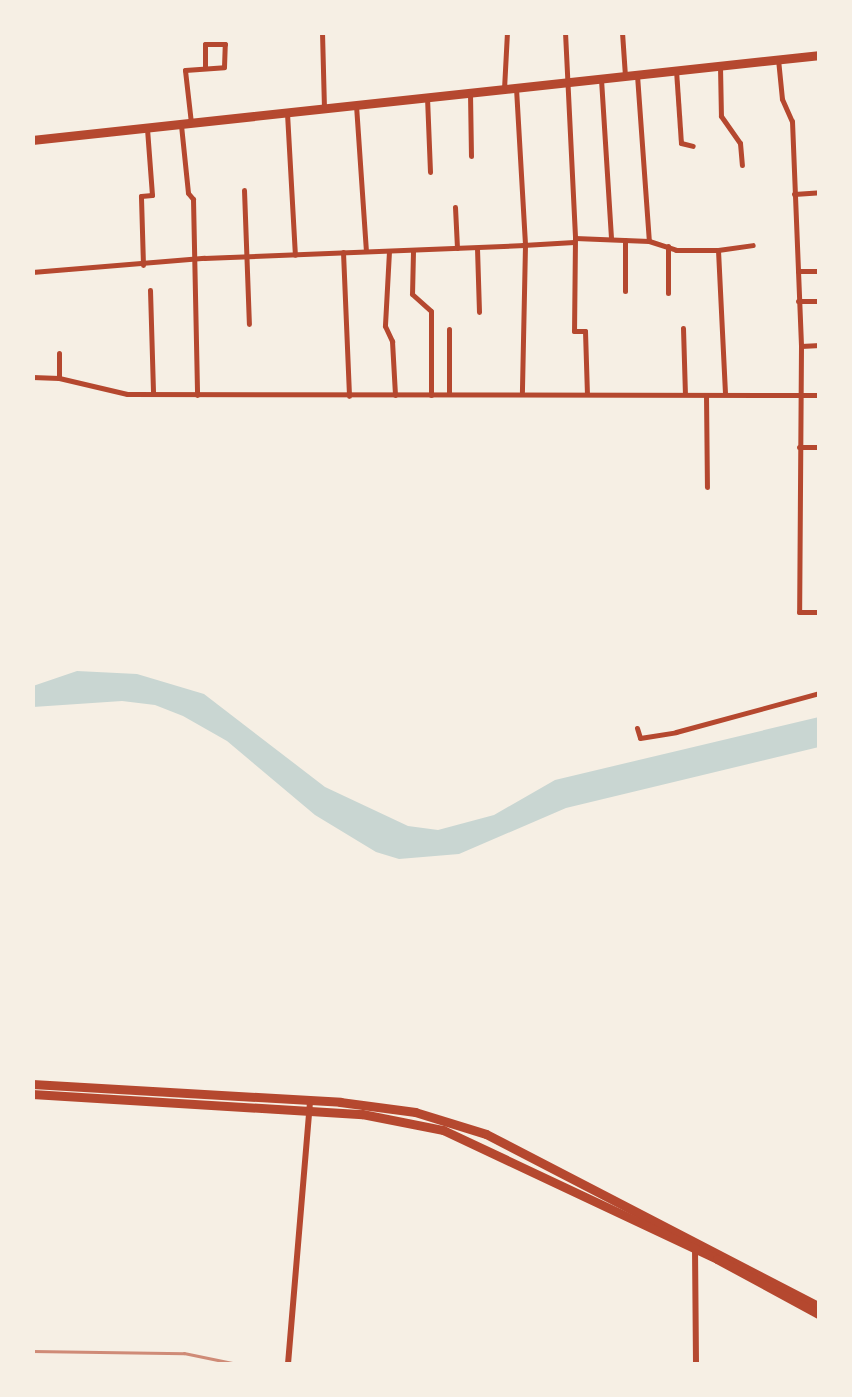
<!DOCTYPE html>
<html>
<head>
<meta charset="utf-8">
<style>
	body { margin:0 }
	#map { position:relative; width:852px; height:1397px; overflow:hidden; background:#f6efe4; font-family:Montserrat,sans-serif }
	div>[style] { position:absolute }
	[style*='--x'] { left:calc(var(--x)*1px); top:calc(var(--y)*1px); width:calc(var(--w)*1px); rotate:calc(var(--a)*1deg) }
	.water>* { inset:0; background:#c9d6d2 }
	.minor>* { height:5px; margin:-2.5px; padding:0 2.5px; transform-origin:2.5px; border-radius:2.5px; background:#b5482f }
	.tertiary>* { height:6px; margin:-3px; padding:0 3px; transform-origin:3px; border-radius:3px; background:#b5482f }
	.primary>* { height:9px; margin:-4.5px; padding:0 4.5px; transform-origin:4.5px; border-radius:4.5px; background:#b5482f }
	.trunk>* { height:9px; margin:-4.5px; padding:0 4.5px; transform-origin:4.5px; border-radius:4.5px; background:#b5482f }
	.rail>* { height:2.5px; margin:-1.25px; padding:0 1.25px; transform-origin:1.25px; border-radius:1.25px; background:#cf8b77 }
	span { translate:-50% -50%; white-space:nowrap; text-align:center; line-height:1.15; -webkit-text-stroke:9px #f6efe4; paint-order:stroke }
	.frame { position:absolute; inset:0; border:35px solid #f6efe4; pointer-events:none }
</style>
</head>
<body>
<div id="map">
	<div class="water">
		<i style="clip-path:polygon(77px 671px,137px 674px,204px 694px,325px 787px,408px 826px,438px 830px,494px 815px,555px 780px,819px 717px,819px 747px,566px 808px,459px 854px,399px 859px,376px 852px,315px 815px,227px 741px,183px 716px,155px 705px,122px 701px,33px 707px,33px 686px)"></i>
	</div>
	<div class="minor">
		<i style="--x:322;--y:32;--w:76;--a:88.5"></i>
		<i style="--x:565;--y:32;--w:206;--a:87.2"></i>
		<i style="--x:575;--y:238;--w:93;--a:90.6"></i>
		<i style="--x:574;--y:331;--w:11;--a:0"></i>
		<i style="--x:585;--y:331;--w:62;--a:88.2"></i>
		<i style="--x:622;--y:32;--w:44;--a:86.1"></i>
		<i style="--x:778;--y:59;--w:40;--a:84.3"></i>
		<i style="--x:782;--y:99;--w:24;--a:66"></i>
		<i style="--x:792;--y:121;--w:225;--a:87.7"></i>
		<i style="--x:801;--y:346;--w:266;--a:90.4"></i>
		<i style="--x:799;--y:612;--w:21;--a:0"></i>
		<i style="--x:720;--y:66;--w:50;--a:88.9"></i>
		<i style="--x:721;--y:116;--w:33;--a:55"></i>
		<i style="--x:740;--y:143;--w:22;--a:85"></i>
		<i style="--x:676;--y:70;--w:73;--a:86.1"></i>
		<i style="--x:681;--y:143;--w:12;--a:14"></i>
		<i style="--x:637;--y:75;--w:166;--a:85.9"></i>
		<i style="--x:601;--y:79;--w:159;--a:86.4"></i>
		<i style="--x:516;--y:88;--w:157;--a:86.7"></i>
		<i style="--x:525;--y:245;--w:147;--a:91.2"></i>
		<i style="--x:504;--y:89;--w:57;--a:-87"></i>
		<i style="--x:470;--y:93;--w:63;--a:89.1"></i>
		<i style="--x:427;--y:97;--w:75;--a:87.7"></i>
		<i style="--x:356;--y:105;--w:146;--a:86.1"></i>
		<i style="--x:287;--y:113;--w:142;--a:86.8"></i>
		<i style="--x:191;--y:123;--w:53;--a:-96.5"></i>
		<i style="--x:185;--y:70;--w:39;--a:-4"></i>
		<i style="--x:224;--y:67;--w:23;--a:-88"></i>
		<i style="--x:225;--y:44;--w:20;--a:180"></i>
		<i style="--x:205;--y:44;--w:23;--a:90"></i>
		<i style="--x:181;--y:125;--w:68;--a:84.1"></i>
		<i style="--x:188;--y:193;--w:8;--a:50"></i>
		<i style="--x:193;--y:199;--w:196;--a:88.8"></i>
		<i style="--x:244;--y:190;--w:134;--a:87.9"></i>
		<i style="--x:794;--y:194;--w:26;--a:-4"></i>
		<i style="--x:455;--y:207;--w:41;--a:87.2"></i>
		<i style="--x:575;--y:238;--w:74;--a:2.3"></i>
		<i style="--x:649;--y:241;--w:28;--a:18"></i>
		<i style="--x:676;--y:250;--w:42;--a:0"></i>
		<i style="--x:718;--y:250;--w:144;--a:87.2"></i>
		<i style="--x:625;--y:240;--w:51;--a:90"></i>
		<i style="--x:523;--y:245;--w:51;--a:-3.4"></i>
		<i style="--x:668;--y:246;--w:47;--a:90"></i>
		<i style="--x:477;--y:248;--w:64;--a:88.2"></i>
		<i style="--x:718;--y:250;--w:35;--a:-8"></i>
		<i style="--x:389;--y:251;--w:75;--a:93.1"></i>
		<i style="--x:385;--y:326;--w:17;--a:65"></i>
		<i style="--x:392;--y:341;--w:54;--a:86.8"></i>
		<i style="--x:413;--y:251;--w:43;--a:91.3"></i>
		<i style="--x:412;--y:294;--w:25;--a:42"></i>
		<i style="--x:431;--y:311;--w:84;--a:90"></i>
		<i style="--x:343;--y:252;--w:144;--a:87.6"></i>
		<i style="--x:143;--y:265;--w:69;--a:-91.7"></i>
		<i style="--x:141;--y:196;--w:11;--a:-5"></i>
		<i style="--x:152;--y:195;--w:67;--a:-94.3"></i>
		<i style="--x:798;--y:271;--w:22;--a:0"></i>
		<i style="--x:32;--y:272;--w:173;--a:-4.7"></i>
		<i style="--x:204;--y:258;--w:321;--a:-2.3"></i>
		<i style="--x:150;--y:290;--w:104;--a:88.3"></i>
		<i style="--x:798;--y:301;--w:22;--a:0"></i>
		<i style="--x:683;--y:328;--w:66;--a:88.3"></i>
		<i style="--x:801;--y:346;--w:19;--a:-3"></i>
		<i style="--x:59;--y:353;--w:25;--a:90"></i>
		<i style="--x:32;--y:377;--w:27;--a:2"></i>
		<i style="--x:59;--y:378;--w:70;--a:13.2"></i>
		<i style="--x:127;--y:394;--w:693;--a:0.08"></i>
		<i style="--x:449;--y:393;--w:64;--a:-90"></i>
		<i style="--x:706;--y:395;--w:92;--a:89.4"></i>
		<i style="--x:799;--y:447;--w:21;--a:0"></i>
		<i style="--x:637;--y:728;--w:10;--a:73"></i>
		<i style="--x:640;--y:738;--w:36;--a:-9"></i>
		<i style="--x:676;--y:732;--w:149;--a:-15.2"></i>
	</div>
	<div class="tertiary">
		<i style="--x:695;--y:1248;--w:116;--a:89.5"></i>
		<i style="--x:288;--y:1364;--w:265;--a:-85.2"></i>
	</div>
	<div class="primary">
		<i style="--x:32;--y:140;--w:793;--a:-6.16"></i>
	</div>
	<div class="trunk">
		<i style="--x:32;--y:1084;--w:309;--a:3.3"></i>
		<i style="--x:340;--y:1102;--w:76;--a:7.6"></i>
		<i style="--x:415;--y:1112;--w:74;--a:17.2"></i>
		<i style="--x:486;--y:1134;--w:376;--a:27.4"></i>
		<i style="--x:32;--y:1094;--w:331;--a:3.5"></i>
		<i style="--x:362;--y:1114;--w:83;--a:11.2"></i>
		<i style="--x:443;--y:1130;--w:303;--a:25.2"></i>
		<i style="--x:717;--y:1259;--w:117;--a:28.5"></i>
	</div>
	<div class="rail">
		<i style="--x:32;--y:1351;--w:152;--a:0.8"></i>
		<i style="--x:184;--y:1353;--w:54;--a:11.7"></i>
	</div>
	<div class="frame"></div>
</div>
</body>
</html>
